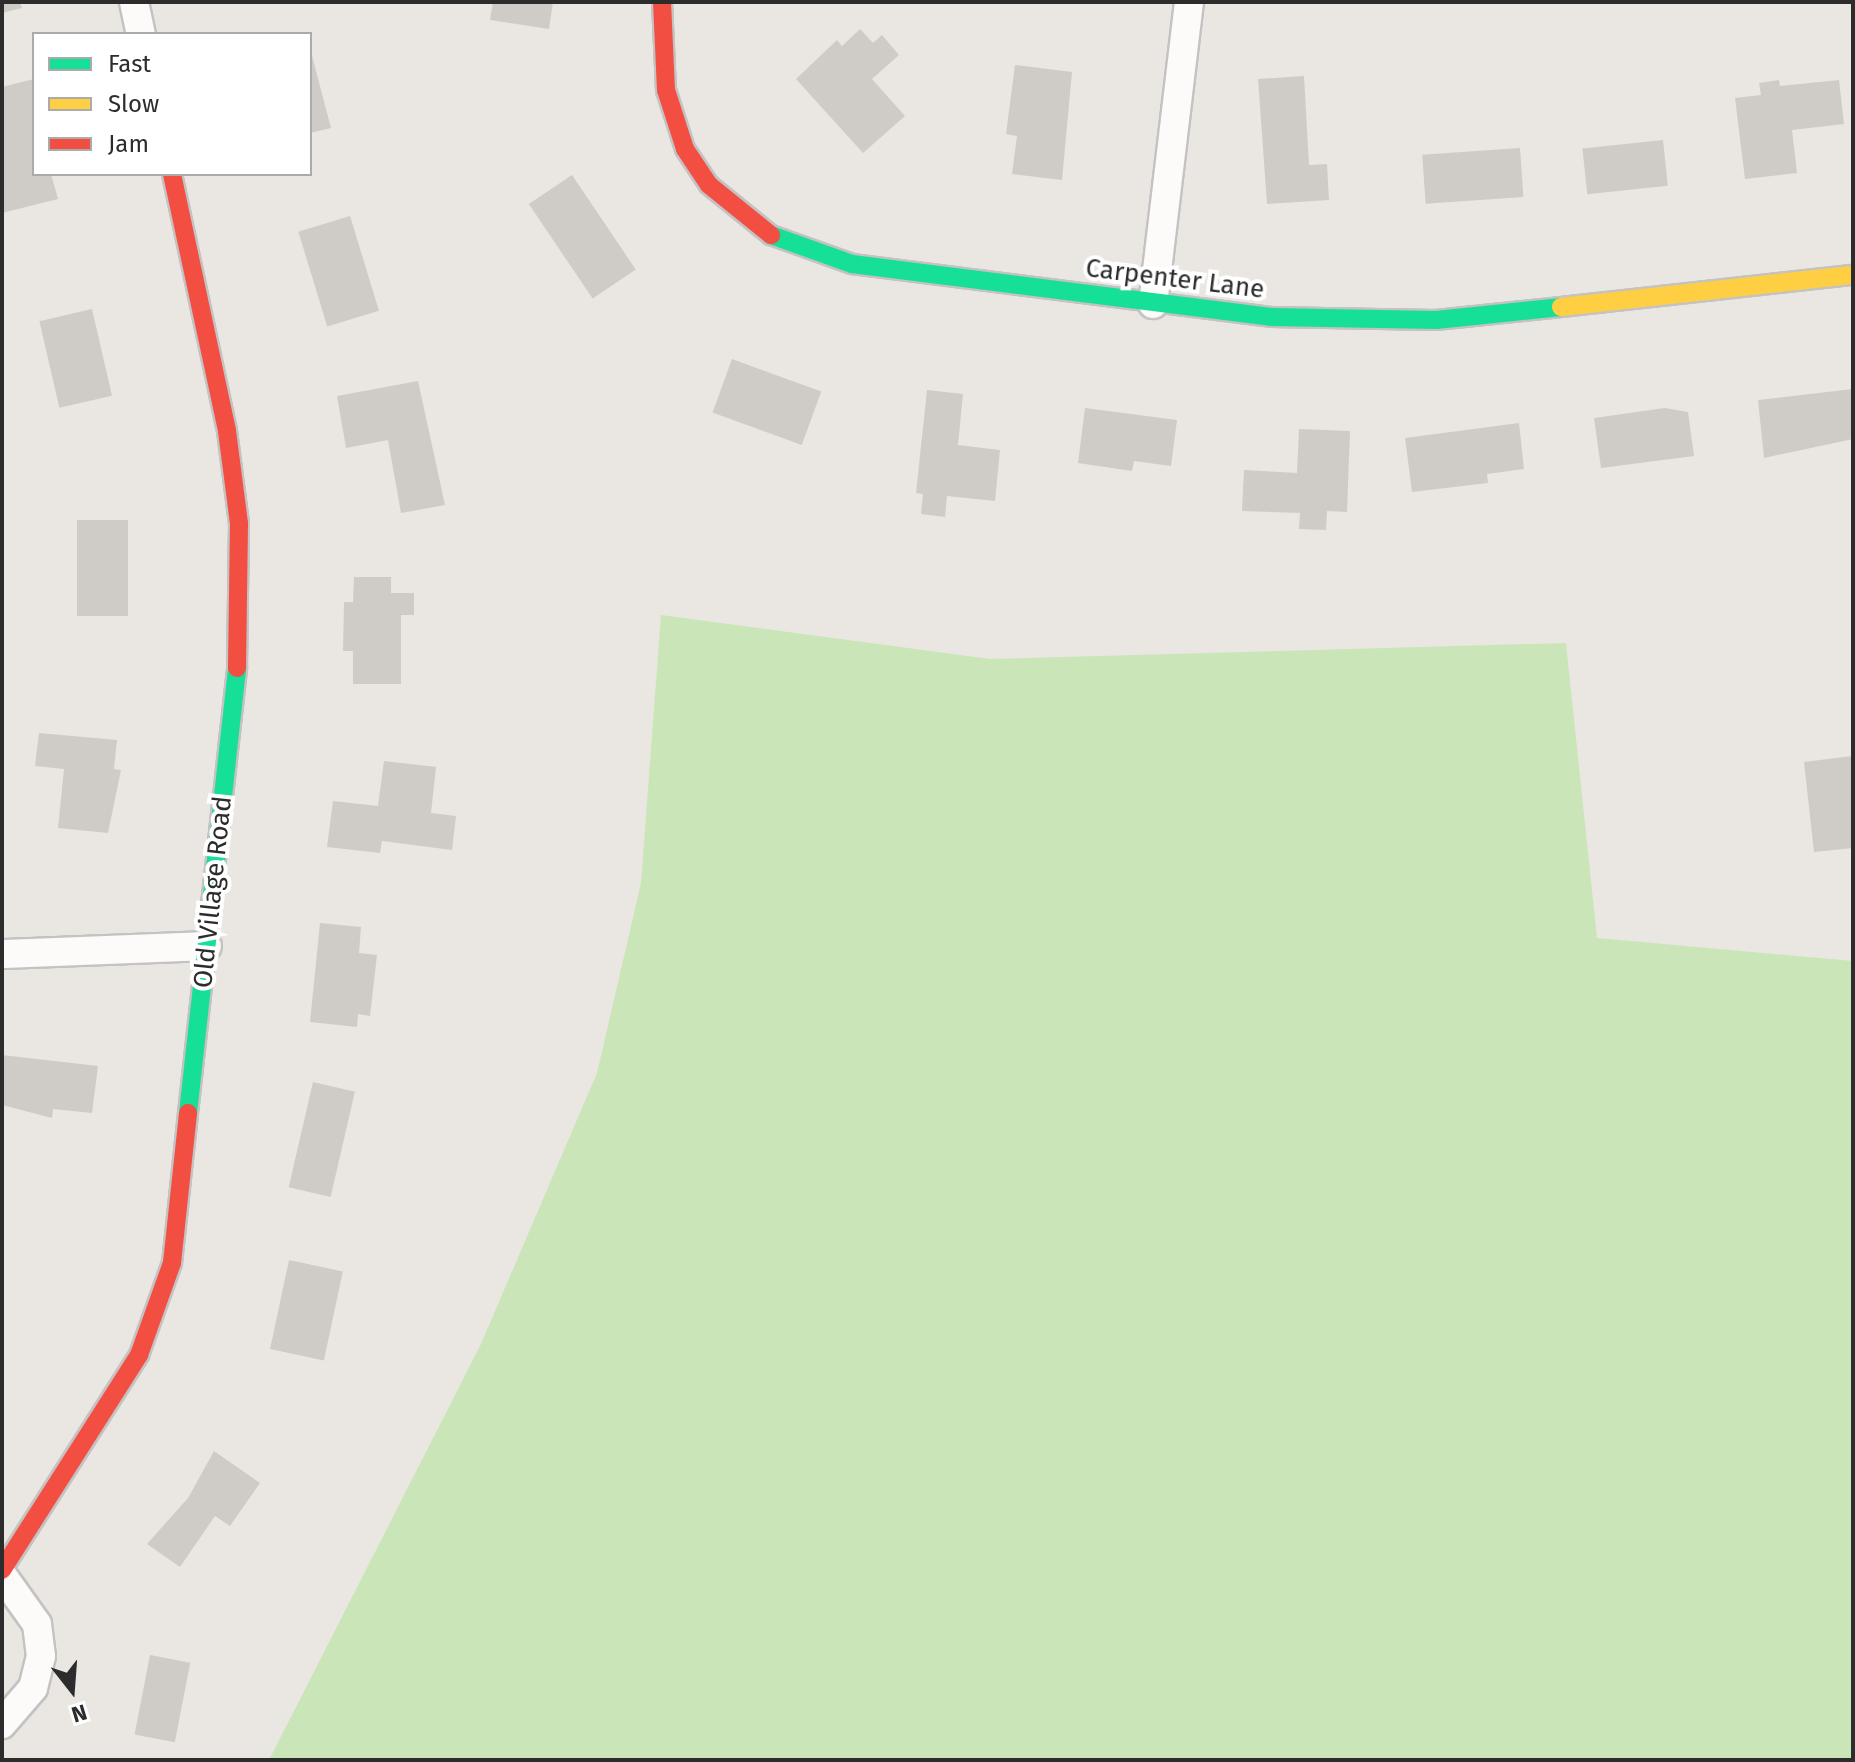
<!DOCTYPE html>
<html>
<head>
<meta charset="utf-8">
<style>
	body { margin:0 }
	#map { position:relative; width:1855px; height:1762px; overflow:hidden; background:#eae6e1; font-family:"Fira Sans",sans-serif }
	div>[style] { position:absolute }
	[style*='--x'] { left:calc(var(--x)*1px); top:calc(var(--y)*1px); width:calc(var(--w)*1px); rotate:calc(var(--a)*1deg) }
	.green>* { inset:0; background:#cae6b9 }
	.building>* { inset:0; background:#cfccc8; transform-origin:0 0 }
	.roads { filter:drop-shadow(2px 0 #c4c2c2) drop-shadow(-2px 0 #c4c2c2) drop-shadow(0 2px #c4c2c2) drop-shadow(0 -2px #c4c2c2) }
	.street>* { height:28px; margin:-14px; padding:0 14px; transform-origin:14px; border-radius:14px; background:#fcfbfa }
	.fast>* { height:18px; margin:-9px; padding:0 9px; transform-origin:9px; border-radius:9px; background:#16e098 }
	.slow>* { height:18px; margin:-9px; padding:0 9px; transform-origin:9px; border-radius:9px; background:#ffcf43 }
	.jam>* { height:18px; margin:-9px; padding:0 9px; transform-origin:9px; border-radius:9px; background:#f24e42 }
	span { translate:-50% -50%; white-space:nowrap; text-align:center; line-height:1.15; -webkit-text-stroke:8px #fff; paint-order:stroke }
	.street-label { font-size:26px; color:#2c2c2c }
	.frame { position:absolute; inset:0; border:4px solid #2c2c2c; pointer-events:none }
	.legend { position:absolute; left:32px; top:32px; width:280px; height:144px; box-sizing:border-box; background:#fff; border:2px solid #ababab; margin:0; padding:10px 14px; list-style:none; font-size:24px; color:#2c2c2c }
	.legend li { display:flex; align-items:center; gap:16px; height:40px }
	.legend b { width:40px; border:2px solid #ababab }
	.north { position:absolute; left:32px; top:1650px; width:80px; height:80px; -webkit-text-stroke:6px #fff; paint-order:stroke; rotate:163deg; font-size:22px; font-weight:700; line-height:32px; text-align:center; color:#2c2c2c }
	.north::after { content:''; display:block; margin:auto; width:28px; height:36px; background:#2c2c2c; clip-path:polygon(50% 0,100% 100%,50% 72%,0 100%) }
</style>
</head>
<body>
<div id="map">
	<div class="green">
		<i style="clip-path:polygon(661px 615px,990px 659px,1566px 643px,1597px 938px,1853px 961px,1853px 1760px,269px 1760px,481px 1344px,597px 1073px,641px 883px)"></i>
	</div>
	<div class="building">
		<i style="clip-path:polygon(2px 2px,20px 2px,22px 8px,2px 13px)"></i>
		<i style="clip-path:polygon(493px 2px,553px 2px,549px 29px,490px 20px)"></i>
		<i style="clip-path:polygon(860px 29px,873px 43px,882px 35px,899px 55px,872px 79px,905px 116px,863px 153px,796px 79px,837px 40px,842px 46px)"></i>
		<i style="clip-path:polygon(310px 48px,331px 128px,310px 133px)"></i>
		<i style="clip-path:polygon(1015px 65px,1072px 72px,1062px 180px,1012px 174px,1017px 136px,1006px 134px)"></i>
		<i style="clip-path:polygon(1304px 76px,1309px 165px,1327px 164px,1329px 200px,1267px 204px,1258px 79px)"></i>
		<i style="clip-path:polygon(34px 79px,34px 174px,51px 174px,58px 199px,2px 213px,2px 87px)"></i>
		<i style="clip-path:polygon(1779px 80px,1780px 86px,1839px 80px,1844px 124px,1792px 130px,1797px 173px,1745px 179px,1735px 98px,1761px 95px,1759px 83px)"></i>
		<i style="left:1663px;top:140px;width:46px;height:81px;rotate:84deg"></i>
		<i style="left:1520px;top:148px;width:49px;height:98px;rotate:86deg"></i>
		<i style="left:572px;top:175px;width:114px;height:52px;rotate:56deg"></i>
		<i style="left:350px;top:216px;width:99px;height:54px;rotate:73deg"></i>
		<i style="left:92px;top:309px;width:89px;height:54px;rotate:77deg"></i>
		<i style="left:732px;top:359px;width:95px;height:57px;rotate:20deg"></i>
		<i style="clip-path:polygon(418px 381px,445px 505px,401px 513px,388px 440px,346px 448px,337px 396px)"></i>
		<i style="clip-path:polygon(1853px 389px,1853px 439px,1764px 458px,1758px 400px)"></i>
		<i style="clip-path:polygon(927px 390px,963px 394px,958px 445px,1000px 450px,995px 501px,947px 496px,945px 517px,921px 514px,923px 494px,916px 493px)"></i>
		<i style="clip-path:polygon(1085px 408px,1177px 420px,1171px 466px,1134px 461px,1132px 471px,1078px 463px)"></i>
		<i style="clip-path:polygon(1665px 408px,1688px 412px,1694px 456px,1601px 468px,1594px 418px)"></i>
		<i style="clip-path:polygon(1519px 423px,1524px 469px,1487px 474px,1488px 483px,1412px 492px,1405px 438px)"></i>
		<i style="clip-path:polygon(1299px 429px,1350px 431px,1347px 512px,1327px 511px,1326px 530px,1299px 529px,1300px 513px,1242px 511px,1244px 470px,1297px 473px)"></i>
		<i style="left:77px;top:520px;width:51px;height:96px"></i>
		<i style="clip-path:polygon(354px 577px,391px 577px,391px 593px,414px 593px,414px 615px,401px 615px,401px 684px,353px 684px,353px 651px,343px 651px,344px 602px,353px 602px)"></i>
		<i style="clip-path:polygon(39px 733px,117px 740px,114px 769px,121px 770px,108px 833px,58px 828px,64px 769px,35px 766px)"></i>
		<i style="clip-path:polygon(1852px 756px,1853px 848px,1814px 852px,1804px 762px)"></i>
		<i style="clip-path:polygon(384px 761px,436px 767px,431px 813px,456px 816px,452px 850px,382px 841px,380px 853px,327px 847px,333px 801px,378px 806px)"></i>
		<i style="clip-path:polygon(320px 923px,361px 927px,359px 953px,377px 955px,370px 1016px,358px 1014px,357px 1027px,310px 1022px)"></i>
		<i style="clip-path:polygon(2px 1055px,98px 1066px,92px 1113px,53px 1109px,52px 1118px,2px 1105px)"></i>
		<i style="left:313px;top:1082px;width:43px;height:108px;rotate:13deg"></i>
		<i style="left:289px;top:1260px;width:55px;height:91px;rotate:12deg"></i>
		<i style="clip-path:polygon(214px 1451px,260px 1483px,230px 1526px,215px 1516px,180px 1567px,147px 1544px,188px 1498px)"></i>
		<i style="left:150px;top:1655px;width:41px;height:81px;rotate:11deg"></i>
	</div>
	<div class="roads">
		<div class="street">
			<i style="--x:134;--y:2;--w:33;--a:78"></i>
			<i style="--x:1153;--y:304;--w:304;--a:-83.2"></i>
			<i style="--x:2;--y:954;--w:205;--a:-2.2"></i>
			<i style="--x:2;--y:1575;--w:60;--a:54.5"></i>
			<i style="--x:37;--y:1624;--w:32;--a:83"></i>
			<i style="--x:41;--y:1656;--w:33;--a:104"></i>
			<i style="--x:33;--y:1688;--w:48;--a:130.7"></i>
		</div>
		<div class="fast">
			<i style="--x:771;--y:235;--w:86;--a:19.7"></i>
			<i style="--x:852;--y:264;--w:422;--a:7.2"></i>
			<i style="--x:1271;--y:317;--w:165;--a:1"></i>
			<i style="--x:1436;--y:320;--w:126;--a:-5.9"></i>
			<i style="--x:188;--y:1113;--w:448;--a:-83.7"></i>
		</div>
		<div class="slow">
			<i style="--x:1561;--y:307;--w:294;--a:-6.3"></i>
		</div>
		<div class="jam">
			<i style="--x:662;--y:2;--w:88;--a:87.4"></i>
			<i style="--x:666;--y:90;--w:62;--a:72.1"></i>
			<i style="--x:685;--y:149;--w:43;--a:56.3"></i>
			<i style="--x:709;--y:185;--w:80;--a:38.9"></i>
			<i style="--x:172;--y:174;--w:263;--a:77.9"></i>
			<i style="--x:227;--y:431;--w:94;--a:82.6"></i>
			<i style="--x:239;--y:524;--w:144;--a:90.8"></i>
			<i style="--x:2;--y:1570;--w:255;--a:-57.5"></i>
			<i style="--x:139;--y:1355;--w:98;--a:-70.3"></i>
			<i style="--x:172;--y:1263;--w:151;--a:-83.9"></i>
		</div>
	</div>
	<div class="street-label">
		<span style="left:1175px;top:279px;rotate:7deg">Carpenter Lane</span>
		<span style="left:213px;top:892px;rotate:-84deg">Old Village Road</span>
	</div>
	<div class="frame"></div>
	<ul class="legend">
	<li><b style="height:10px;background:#16e098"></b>Fast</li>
	<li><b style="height:10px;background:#ffcf43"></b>Slow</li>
	<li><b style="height:10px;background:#f24e42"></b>Jam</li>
	</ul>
	<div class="north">N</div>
</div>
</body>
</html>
